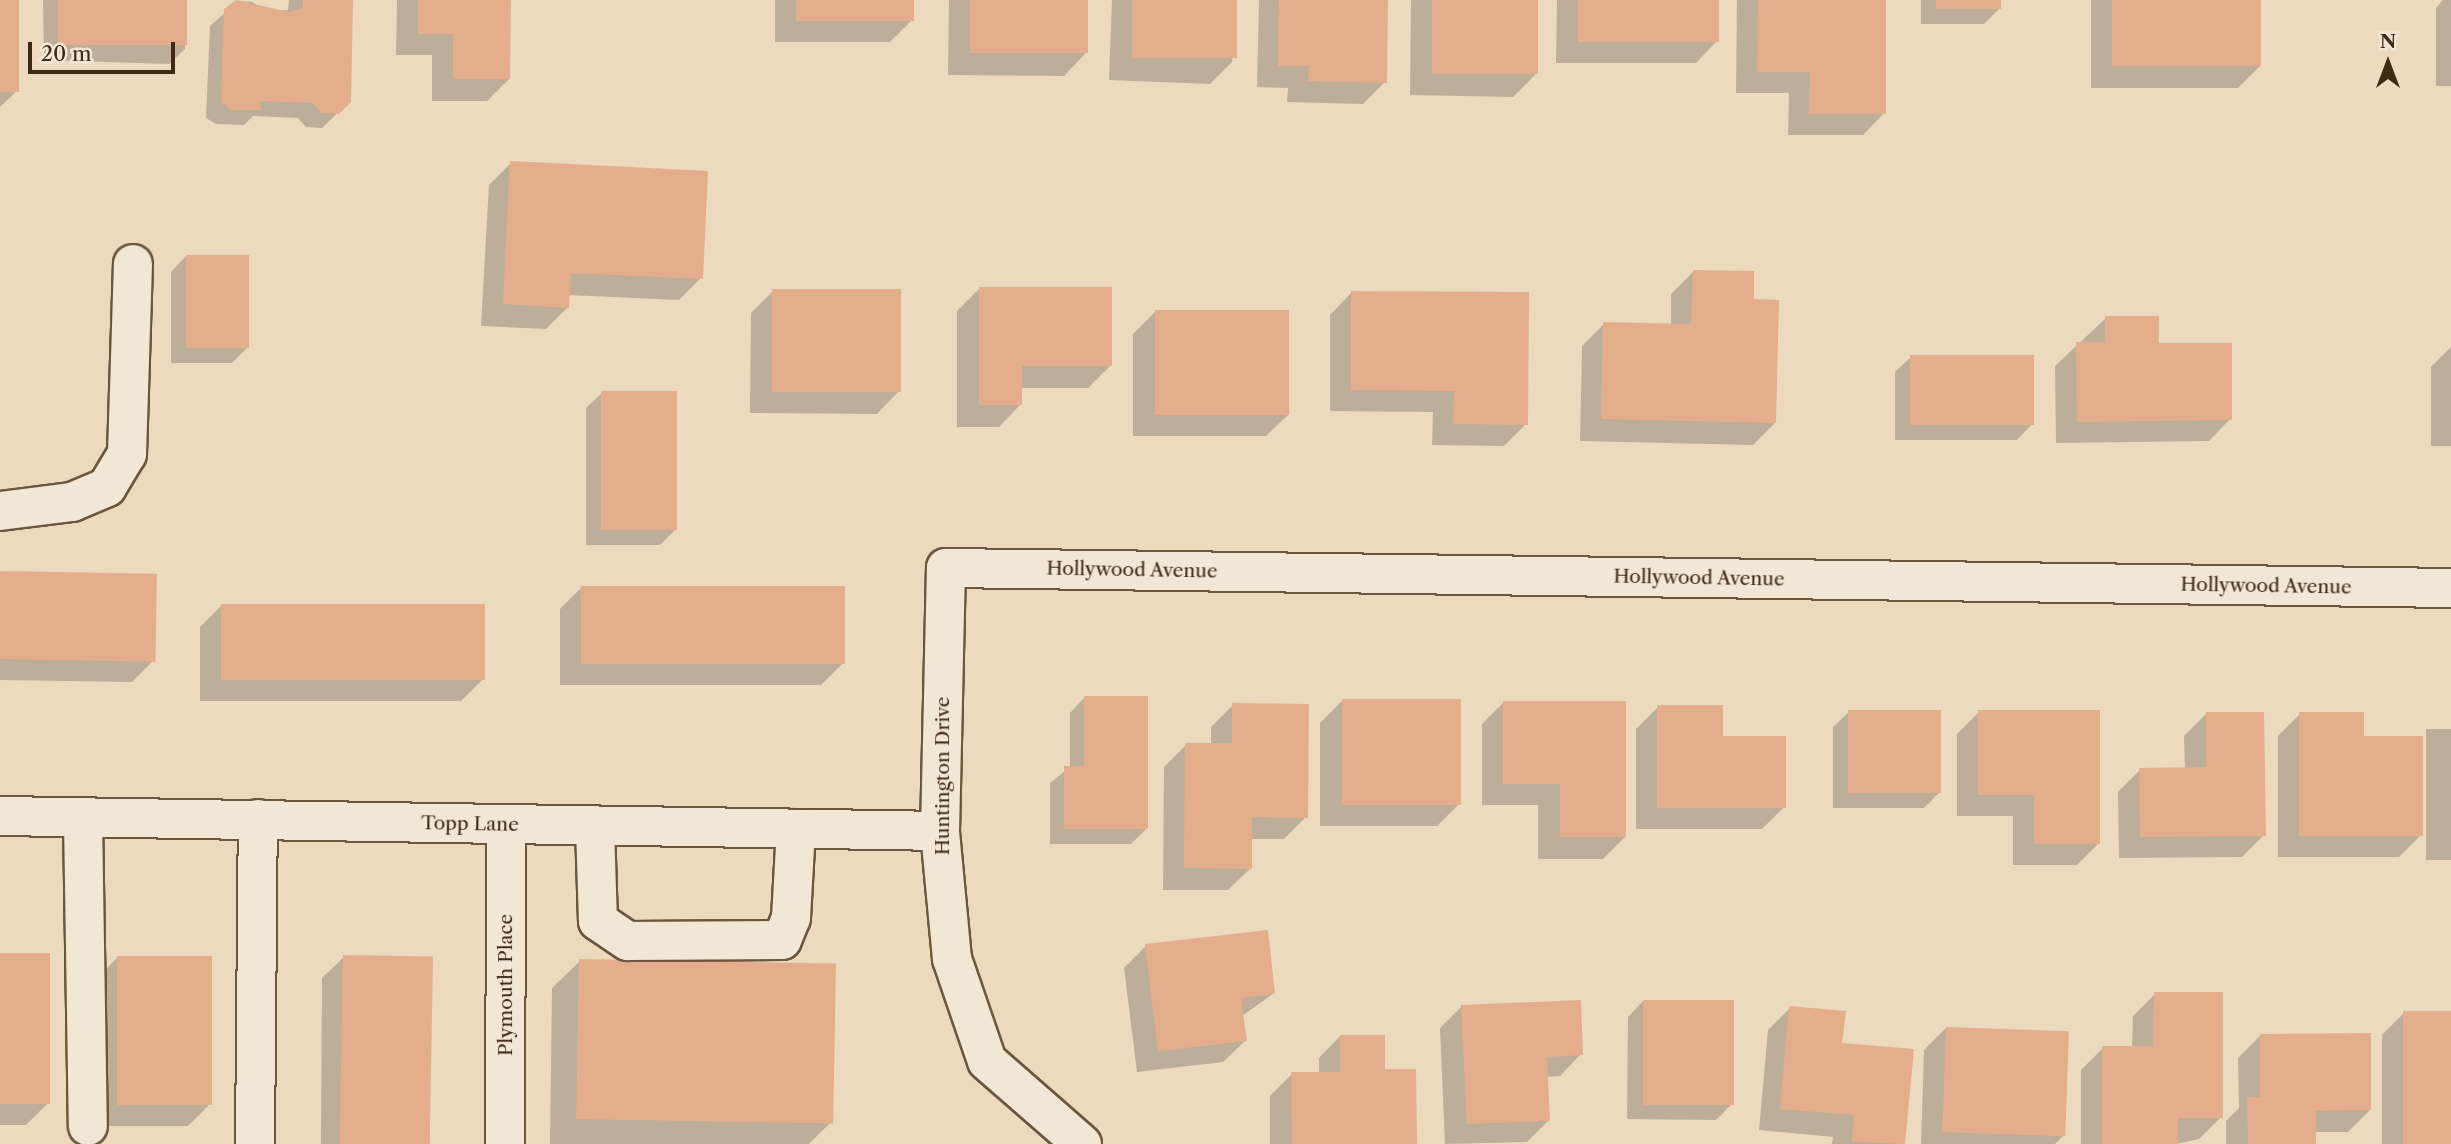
<!DOCTYPE html>
<html>
<head>
<meta charset="utf-8">
<style>
	body { margin:0 }
	#map { position:relative; width:2451px; height:1144px; overflow:hidden; background:#ebdabe; font-family:"Libre Caslon Text",serif }
	div>[style] { position:absolute }
	[style*='--x'] { left:calc(var(--x)*1px); top:calc(var(--y)*1px); width:calc(var(--w)*1px); rotate:calc(var(--a)*1deg) }
	.shadow>* { inset:0; background:#0003; transform-origin:0 0 }
	.building>* { inset:0; background:#e4ae8d; transform-origin:0 0 }
	.roads { filter:drop-shadow(2px 0 #6a573e) drop-shadow(-2px 0 #6a573e) drop-shadow(0 2px #6a573e) drop-shadow(0 -2px #6a573e) }
	.minor>* { height:38px; margin:-19px; padding:0 19px; transform-origin:19px; border-radius:19px; background:#f2e7d5 }
	span { translate:-50% -50%; white-space:nowrap; text-align:center; line-height:1.15; -webkit-text-stroke:6px #f2e7d5; paint-order:stroke }
	.street-label { font-size:19px; color:#3f2b14 }
	.north { position:absolute; left:2353px; top:28px; width:70px; height:70px; -webkit-text-stroke:5px #f2e7d5; paint-order:stroke; rotate:0deg; font-size:19px; font-weight:700; line-height:28px; text-align:center; color:#3f2b14 }
	.north::after { content:''; display:block; margin:auto; width:24px; height:32px; background:#3f2b14; clip-path:polygon(50% 0,100% 100%,50% 72%,0 100%) }
	.scale { position:absolute; left:28px; top:42px; width:147px; height:32px; box-sizing:border-box; border:4px solid #3f2b14; border-top:0; padding-left:9px; font-size:21px; line-height:24px; white-space:nowrap; color:#3f2b14; -webkit-text-stroke:5px #f2e7d5; paint-order:stroke }
</style>
</head>
<body>
<div id="map">
	<div class="shadow">
		<i style="clip-path:polygon(0 0,17px 0,16px 92px,0 107px)"></i>
		<i style="clip-path:polygon(43px 0,185px 0,185px 49px,169px 64px,44px 60px)"></i>
		<i style="clip-path:polygon(289px 0,351px 0,349px 102px,322px 128px,306px 127px,298px 118px,253px 116px,244px 125px,216px 124px,206px 118px,210px 26px,238px 1px,253px 2px,260px 12px,288px 10px)"></i>
		<i style="clip-path:polygon(397px 0,509px 0,509px 79px,487px 101px,432px 101px,432px 55px,396px 55px)"></i>
		<i style="clip-path:polygon(775px 0,912px 0,912px 20px,890px 42px,775px 42px)"></i>
		<i style="clip-path:polygon(949px 0,1086px 0,1085px 54px,1064px 76px,948px 75px)"></i>
		<i style="clip-path:polygon(1112px 0,1235px 0,1232px 62px,1210px 84px,1109px 80px)"></i>
		<i style="clip-path:polygon(1259px 0,1387px 0,1385px 82px,1363px 104px,1287px 102px,1288px 88px,1257px 87px)"></i>
		<i style="clip-path:polygon(1411px 0,1536px 0,1535px 75px,1513px 97px,1410px 95px)"></i>
		<i style="clip-path:polygon(1557px 0,1717px 0,1717px 41px,1696px 63px,1556px 63px)"></i>
		<i style="clip-path:polygon(1737px 0,1884px 0,1884px 113px,1863px 135px,1788px 135px,1789px 93px,1736px 93px)"></i>
		<i style="clip-path:polygon(1921px 0,1999px 0,1999px 9px,1984px 24px,1921px 24px)"></i>
		<i style="clip-path:polygon(2091px 0,2260px 0,2260px 66px,2238px 88px,2091px 88px)"></i>
		<i style="clip-path:polygon(2443px 0,2451px 0,2451px 86px,2436px 86px,2436px 8px)"></i>
		<i style="clip-path:polygon(511px 163px,701px 278px,679px 300px,568px 295px,568px 307px,546px 329px,481px 326px,489px 185px)"></i>
		<i style="clip-path:polygon(186px 256px,247px 348px,232px 363px,171px 363px,171px 272px)"></i>
		<i style="clip-path:polygon(1693px 272px,1752px 300px,1775px 423px,1753px 445px,1580px 441px,1582px 346px,1604px 324px,1671px 325px,1671px 294px)"></i>
		<i style="clip-path:polygon(979px 289px,1110px 366px,1088px 388px,1020px 388px,1020px 405px,999px 427px,957px 427px,957px 311px)"></i>
		<i style="clip-path:polygon(773px 291px,898px 392px,877px 414px,750px 413px,751px 313px)"></i>
		<i style="clip-path:polygon(1351px 293px,1526px 424px,1504px 446px,1432px 445px,1433px 412px,1330px 411px,1330px 315px)"></i>
		<i style="clip-path:polygon(1155px 312px,1288px 415px,1266px 436px,1133px 436px,1133px 334px)"></i>
		<i style="clip-path:polygon(2106px 318px,2158px 344px,2230px 419px,2209px 441px,2056px 443px,2055px 366px)"></i>
		<i style="clip-path:polygon(2451px 347px,2451px 446px,2431px 446px,2431px 367px)"></i>
		<i style="clip-path:polygon(1911px 357px,2032px 424px,2017px 440px,1895px 440px,1895px 372px)"></i>
		<i style="clip-path:polygon(602px 393px,676px 529px,660px 545px,586px 545px,586px 408px)"></i>
		<i style="clip-path:polygon(0 573px,154px 660px,132px 682px,0 680px)"></i>
		<i style="clip-path:polygon(582px 587px,843px 663px,821px 685px,560px 685px,560px 609px)"></i>
		<i style="clip-path:polygon(222px 605px,483px 679px,461px 701px,200px 701px,200px 627px)"></i>
		<i style="clip-path:polygon(1085px 697px,1146px 829px,1131px 844px,1050px 844px,1050px 783px,1070px 767px,1070px 713px)"></i>
		<i style="clip-path:polygon(1342px 701px,1459px 804px,1437px 826px,1320px 826px,1320px 723px)"></i>
		<i style="clip-path:polygon(1504px 702px,1625px 837px,1603px 859px,1538px 859px,1538px 805px,1482px 805px,1482px 724px)"></i>
		<i style="clip-path:polygon(1233px 705px,1306px 817px,1284px 839px,1250px 839px,1250px 869px,1228px 890px,1163px 890px,1164px 767px,1186px 745px,1211px 745px,1211px 727px)"></i>
		<i style="clip-path:polygon(1658px 707px,1721px 738px,1784px 807px,1762px 829px,1636px 829px,1636px 729px)"></i>
		<i style="clip-path:polygon(1849px 712px,1939px 793px,1924px 808px,1833px 808px,1833px 727px)"></i>
		<i style="clip-path:polygon(1979px 712px,2099px 843px,2077px 865px,2013px 865px,2013px 816px,1957px 816px,1957px 734px)"></i>
		<i style="clip-path:polygon(2206px 714px,2264px 835px,2242px 857px,2119px 858px,2118px 792px,2140px 770px,2185px 769px,2184px 736px)"></i>
		<i style="clip-path:polygon(2300px 714px,2362px 738px,2421px 835px,2399px 857px,2278px 857px,2278px 736px)"></i>
		<i style="left:2451px;top:729px;width:131px;height:25px;rotate:90deg"></i>
		<i style="clip-path:polygon(1146px 946px,1274px 993px,1242px 1016px,1245px 1041px,1223px 1062px,1137px 1072px,1124px 968px)"></i>
		<i style="clip-path:polygon(0 955px,48px 1103px,26px 1125px,0 1125px)"></i>
		<i style="clip-path:polygon(118px 957px,210px 1104px,188px 1126px,96px 1126px,96px 979px)"></i>
		<i style="clip-path:polygon(344px 957px,430px 1144px,321px 1144px,322px 978px)"></i>
		<i style="clip-path:polygon(580px 961px,832px 1121px,809px 1144px,550px 1144px,552px 988px)"></i>
		<i style="clip-path:polygon(2155px 994px,2221px 1117px,2199px 1139px,2176px 1144px,2081px 1144px,2081px 1070px,2103px 1048px,2132px 1048px,2133px 1016px)"></i>
		<i style="clip-path:polygon(1643px 1001px,1731px 1105px,1716px 1120px,1627px 1119px,1628px 1017px)"></i>
		<i style="clip-path:polygon(1462px 1006px,1581px 1054px,1560px 1076px,1547px 1077px,1549px 1120px,1527px 1142px,1445px 1144px,1440px 1028px)"></i>
		<i style="clip-path:polygon(1790px 1008px,1841px 1044px,1912px 1051px,1904px 1144px,1832px 1144px,1833px 1137px,1759px 1130px,1768px 1030px)"></i>
		<i style="clip-path:polygon(2404px 1013px,2451px 1013px,2451px 1144px,2382px 1144px,2382px 1035px)"></i>
		<i style="clip-path:polygon(1946px 1028px,2064px 1135px,2055px 1144px,1921px 1144px,1924px 1050px)"></i>
		<i style="clip-path:polygon(1340px 1036px,1384px 1071px,1415px 1144px,1270px 1144px,1270px 1096px,1292px 1074px,1319px 1074px,1319px 1058px)"></i>
		<i style="clip-path:polygon(2260px 1036px,2370px 1110px,2348px 1132px,2315px 1132px,2315px 1144px,2226px 1144px,2226px 1121px,2239px 1108px,2238px 1058px)"></i>
	</div>
	<div class="building">
		<i style="left:0;top:0;width:19px;height:92px"></i>
		<i style="left:58px;top:0;width:129px;height:45px"></i>
		<i style="clip-path:polygon(236px 0,289px 12px,303px 8px,303px 0,353px 0,351px 102px,339px 114px,321px 113px,313px 103px,260px 101px,261px 110px,232px 110px,221px 102px,224px 9px)"></i>
		<i style="clip-path:polygon(418px 0,511px 0,510px 79px,453px 79px,453px 34px,418px 34px)"></i>
		<i style="left:796px;top:0;width:118px;height:21px"></i>
		<i style="left:970px;top:0;width:118px;height:53px"></i>
		<i style="left:1132px;top:0;width:105px;height:58px"></i>
		<i style="clip-path:polygon(1279px 0,1388px 0,1387px 83px,1308px 81px,1309px 66px,1278px 66px)"></i>
		<i style="left:1432px;top:0;width:106px;height:74px"></i>
		<i style="left:1578px;top:0;width:141px;height:42px"></i>
		<i style="clip-path:polygon(1758px 0,1886px 0,1886px 114px,1809px 114px,1810px 72px,1757px 72px)"></i>
		<i style="left:1936px;top:0;width:65px;height:9px"></i>
		<i style="left:2112px;top:0;width:149px;height:66px"></i>
		<i style="clip-path:polygon(510px 161px,708px 171px,703px 279px,571px 273px,569px 308px,503px 304px)"></i>
		<i style="left:186px;top:255px;width:63px;height:93px"></i>
		<i style="clip-path:polygon(1693px 270px,1754px 271px,1754px 299px,1779px 300px,1776px 423px,1601px 419px,1603px 322px,1691px 324px)"></i>
		<i style="clip-path:polygon(979px 287px,1112px 287px,1112px 366px,1022px 366px,1022px 405px,979px 405px)"></i>
		<i style="left:772px;top:289px;width:129px;height:103px"></i>
		<i style="clip-path:polygon(1351px 291px,1529px 292px,1528px 425px,1453px 424px,1454px 391px,1351px 390px)"></i>
		<i style="left:1155px;top:310px;width:134px;height:105px"></i>
		<i style="clip-path:polygon(2105px 316px,2159px 316px,2159px 343px,2232px 343px,2232px 420px,2077px 422px,2076px 342px,2105px 342px)"></i>
		<i style="left:1910px;top:355px;width:124px;height:70px"></i>
		<i style="left:601px;top:391px;width:76px;height:139px"></i>
		<i style="left:0;top:571px;width:157px;height:88px;rotate:1deg"></i>
		<i style="left:581px;top:586px;width:264px;height:78px"></i>
		<i style="left:221px;top:604px;width:264px;height:76px"></i>
		<i style="clip-path:polygon(1084px 696px,1148px 696px,1148px 829px,1064px 829px,1064px 766px,1084px 766px)"></i>
		<i style="left:1342px;top:699px;width:119px;height:106px"></i>
		<i style="clip-path:polygon(1503px 701px,1626px 701px,1626px 837px,1560px 837px,1560px 784px,1503px 784px)"></i>
		<i style="clip-path:polygon(1232px 703px,1309px 704px,1308px 818px,1252px 817px,1252px 869px,1184px 868px,1185px 743px,1232px 743px)"></i>
		<i style="clip-path:polygon(1657px 705px,1723px 705px,1723px 736px,1786px 736px,1786px 808px,1657px 808px)"></i>
		<i style="left:1848px;top:710px;width:93px;height:83px"></i>
		<i style="clip-path:polygon(1978px 710px,2100px 710px,2100px 844px,2034px 844px,2034px 795px,1978px 795px)"></i>
		<i style="clip-path:polygon(2206px 712px,2264px 712px,2266px 836px,2140px 837px,2139px 768px,2206px 767px)"></i>
		<i style="clip-path:polygon(2299px 712px,2364px 712px,2364px 736px,2423px 736px,2423px 836px,2299px 836px)"></i>
		<i style="clip-path:polygon(1268px 930px,1275px 994px,1241px 998px,1247px 1041px,1158px 1051px,1145px 944px)"></i>
		<i style="left:0;top:953px;width:50px;height:151px"></i>
		<i style="left:343px;top:955px;width:90px;height:189px;rotate:1deg"></i>
		<i style="left:117px;top:956px;width:95px;height:149px"></i>
		<i style="left:579px;top:959px;width:257px;height:160px;rotate:1deg"></i>
		<i style="clip-path:polygon(2154px 992px,2223px 992px,2223px 1118px,2178px 1118px,2178px 1144px,2102px 1144px,2102px 1046px,2153px 1046px)"></i>
		<i style="clip-path:polygon(1581px 1000px,1583px 1055px,1547px 1057px,1550px 1121px,1467px 1124px,1461px 1005px)"></i>
		<i style="left:1643px;top:1000px;width:91px;height:105px"></i>
		<i style="clip-path:polygon(1789px 1006px,1846px 1011px,1842px 1043px,1914px 1049px,1905px 1144px,1852px 1142px,1854px 1115px,1780px 1109px)"></i>
		<i style="left:2403px;top:1011px;width:48px;height:133px"></i>
		<i style="left:1946px;top:1027px;width:123px;height:105px;rotate:2deg"></i>
		<i style="clip-path:polygon(2371px 1033px,2371px 1110px,2316px 1111px,2316px 1144px,2248px 1144px,2247px 1097px,2260px 1097px,2260px 1034px)"></i>
		<i style="clip-path:polygon(1340px 1035px,1385px 1035px,1385px 1069px,1416px 1069px,1417px 1144px,1292px 1144px,1291px 1072px,1340px 1072px)"></i>
	</div>
	<div class="roads">
		<div class="minor">
			<i style="--x:0;--y:511;--w:73;--a:-7.1"></i>
			<i style="--x:72;--y:502;--w:38;--a:-23"></i>
			<i style="--x:107;--y:487;--w:39;--a:-59"></i>
			<i style="--x:127;--y:454;--w:190;--a:-88.2"></i>
			<i style="--x:0;--y:816;--w:940;--a:0.91"></i>
			<i style="--x:83;--y:819;--w:307;--a:89.1"></i>
			<i style="--x:595;--y:827;--w:94;--a:88.2"></i>
			<i style="--x:598;--y:921;--w:36;--a:34"></i>
			<i style="--x:628;--y:941;--w:154;--a:-0.4"></i>
			<i style="--x:782;--y:940;--w:24;--a:-68"></i>
			<i style="--x:791;--y:918;--w:89;--a:-86.8"></i>
			<i style="--x:255;--y:1144;--w:325;--a:-89.5"></i>
			<i style="--x:505;--y:1144;--w:319;--a:-89.8"></i>
			<i style="--x:1082;--y:1144;--w:126;--a:-138.9"></i>
			<i style="--x:987;--y:1061;--w:108;--a:-108.9"></i>
			<i style="--x:952;--y:959;--w:129;--a:-95.4"></i>
			<i style="--x:940;--y:831;--w:263;--a:-88.7"></i>
			<i style="--x:946;--y:568;--w:1505;--a:0.76"></i>
		</div>
	</div>
	<div class="street-label">
		<span style="left:1132px;top:570px;rotate:1deg">Hollywood Avenue</span>
		<span style="left:1699px;top:578px;rotate:1deg">Hollywood Avenue</span>
		<span style="left:2266px;top:586px;rotate:1deg">Hollywood Avenue</span>
		<span style="left:943px;top:776px;rotate:-90deg">Huntington Drive</span>
		<span style="left:470px;top:824px;rotate:1deg">Topp Lane</span>
		<span style="left:506px;top:985px;rotate:-90deg">Plymouth Place</span>
	</div>
	<div class="north">N</div>
	<div class="scale">20 m</div>
</div>
</body>
</html>
